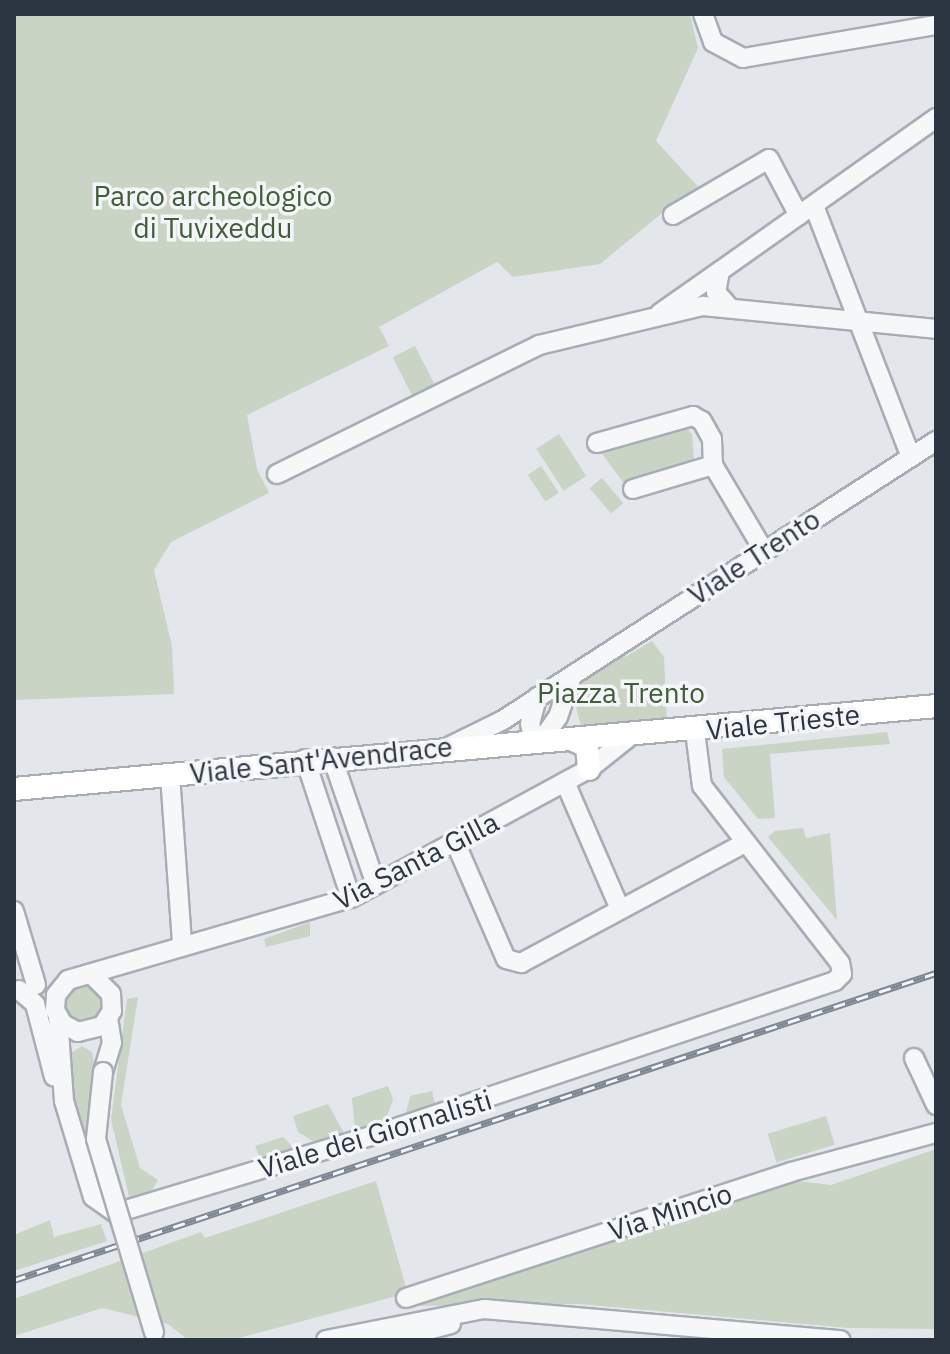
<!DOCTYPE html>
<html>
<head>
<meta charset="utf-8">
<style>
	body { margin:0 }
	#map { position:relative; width:950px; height:1354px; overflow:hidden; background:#e3e6eb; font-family:"IBM Plex Sans",sans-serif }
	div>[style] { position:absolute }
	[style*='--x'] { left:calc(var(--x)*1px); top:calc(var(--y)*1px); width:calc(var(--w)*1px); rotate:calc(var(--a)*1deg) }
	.green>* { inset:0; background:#c9d4c5; transform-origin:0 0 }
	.round { border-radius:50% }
	.roads { filter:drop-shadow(2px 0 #a8adb5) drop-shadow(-2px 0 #a8adb5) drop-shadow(0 2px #a8adb5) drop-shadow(0 -2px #a8adb5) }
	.minor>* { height:18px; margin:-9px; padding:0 9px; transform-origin:9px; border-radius:9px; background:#f6f7f9 }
	.major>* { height:22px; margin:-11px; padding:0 11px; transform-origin:11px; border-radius:11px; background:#fff }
	.rail>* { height:7px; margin-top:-3.5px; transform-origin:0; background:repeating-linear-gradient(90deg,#f3f5f8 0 12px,#7e8793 0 24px); box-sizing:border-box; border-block:2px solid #7e8793 }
	.bridges { filter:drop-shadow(2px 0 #a8adb5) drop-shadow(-2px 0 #a8adb5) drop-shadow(0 2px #a8adb5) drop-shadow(0 -2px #a8adb5) }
	.minor-bridge>* { height:18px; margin:-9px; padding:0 9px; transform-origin:9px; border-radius:9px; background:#f6f7f9 }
	span { translate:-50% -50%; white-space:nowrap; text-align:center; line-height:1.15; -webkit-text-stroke:7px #f3f5f8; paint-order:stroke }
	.park-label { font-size:28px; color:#425d3a }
	.street-label { font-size:28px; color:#2c3542 }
	.frame { position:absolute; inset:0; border:16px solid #2c3542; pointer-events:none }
</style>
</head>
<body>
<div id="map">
	<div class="green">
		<i style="clip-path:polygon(14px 14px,690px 14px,698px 48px,656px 141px,701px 190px,667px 209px,600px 264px,513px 277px,497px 262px,379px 327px,389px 346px,247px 415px,257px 469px,269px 493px,171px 542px,154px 570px,172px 646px,174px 694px,14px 700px)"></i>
		<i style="left:415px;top:346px;width:45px;height:25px;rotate:63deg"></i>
		<i style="clip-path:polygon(685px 426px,692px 434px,694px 460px,623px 482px,600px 451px)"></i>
		<i style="left:559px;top:434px;width:50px;height:27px;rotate:57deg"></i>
		<i style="left:541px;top:466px;width:32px;height:16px;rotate:56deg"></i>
		<i style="left:602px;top:478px;width:33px;height:16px;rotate:50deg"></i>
		<i style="clip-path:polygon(652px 641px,664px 657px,667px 725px,582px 730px,570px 684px,621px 651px,625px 657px)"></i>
		<i style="clip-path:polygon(887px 732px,890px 744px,770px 754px,775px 818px,758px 819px,724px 777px,722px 749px)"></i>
		<i style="clip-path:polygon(803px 828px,806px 838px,830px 833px,837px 920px,768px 837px,775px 831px)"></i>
		<i style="clip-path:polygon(310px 922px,310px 936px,266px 947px,264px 939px)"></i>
		<i class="round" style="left:64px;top:984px;width:40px;height:40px"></i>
		<i style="clip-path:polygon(138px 997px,121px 1105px,140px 1168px,158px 1180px,151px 1192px,129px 1197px,111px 1119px,127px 999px)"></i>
		<i style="clip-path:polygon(82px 1046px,92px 1052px,96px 1074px,88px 1143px,70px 1085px,69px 1054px)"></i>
		<i style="clip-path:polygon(388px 1086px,393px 1099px,386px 1119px,355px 1129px,352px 1098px)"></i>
		<i style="clip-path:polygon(432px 1091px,435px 1104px,406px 1113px,410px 1096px)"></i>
		<i style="clip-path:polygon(328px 1104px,344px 1133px,316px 1143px,298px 1132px,293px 1116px)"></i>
		<i style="left:826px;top:1116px;width:30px;height:61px;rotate:73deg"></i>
		<i style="clip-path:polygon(283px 1137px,294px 1148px,260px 1158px,255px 1146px)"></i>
		<i style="clip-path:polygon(936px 1149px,936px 1329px,849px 1328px,579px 1304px,410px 1306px,790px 1180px,831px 1185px)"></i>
		<i style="clip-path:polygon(376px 1181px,407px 1291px,404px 1294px,231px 1340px,188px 1340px,168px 1324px,102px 1308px,14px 1336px,14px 1299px,201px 1232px,205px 1238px)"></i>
		<i style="clip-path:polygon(50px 1220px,54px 1237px,101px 1224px,107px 1241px,14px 1271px,14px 1235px)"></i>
	</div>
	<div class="roads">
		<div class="minor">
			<i style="--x:703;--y:14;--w:30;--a:70"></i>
			<i style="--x:713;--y:42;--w:34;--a:28"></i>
			<i style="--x:743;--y:58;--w:196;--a:-9.7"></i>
			<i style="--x:814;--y:206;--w:269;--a:68.9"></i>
			<i style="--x:673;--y:215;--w:111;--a:-30.3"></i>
			<i style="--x:769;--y:159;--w:64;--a:62.2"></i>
			<i style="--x:729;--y:307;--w:20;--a:-131"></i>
			<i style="--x:716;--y:292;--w:21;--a:-79"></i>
			<i style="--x:720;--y:271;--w:265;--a:-35.3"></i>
			<i style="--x:660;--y:313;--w:73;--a:-35"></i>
			<i style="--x:597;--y:443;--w:100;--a:-15.7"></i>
			<i style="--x:693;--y:416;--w:10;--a:29"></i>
			<i style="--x:702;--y:421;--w:21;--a:61"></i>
			<i style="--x:712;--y:439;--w:26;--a:88"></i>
			<i style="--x:713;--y:465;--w:100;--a:59.3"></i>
			<i style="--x:277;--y:474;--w:292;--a:-26.2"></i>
			<i style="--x:539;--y:345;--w:169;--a:-13.4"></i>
			<i style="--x:703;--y:306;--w:234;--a:5.6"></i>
			<i style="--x:633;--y:489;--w:84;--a:-16.7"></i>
			<i style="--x:534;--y:741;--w:17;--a:-103"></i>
			<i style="--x:530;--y:724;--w:28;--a:-75"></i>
			<i style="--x:541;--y:741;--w:29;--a:-55"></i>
			<i style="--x:558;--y:717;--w:43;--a:-71.1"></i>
			<i style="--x:450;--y:746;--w:59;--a:-26.1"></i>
			<i style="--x:503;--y:720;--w:515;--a:-32.8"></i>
			<i style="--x:332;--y:757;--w:135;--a:71"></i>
			<i style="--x:305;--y:759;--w:146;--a:71.7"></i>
			<i style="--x:170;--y:775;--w:169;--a:85.9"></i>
			<i style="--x:565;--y:782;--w:138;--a:66.6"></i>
			<i style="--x:456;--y:844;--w:125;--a:66.5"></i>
			<i style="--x:506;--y:959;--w:16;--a:15"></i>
			<i style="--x:521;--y:963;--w:254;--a:-28.2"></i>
			<i style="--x:14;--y:911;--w:77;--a:73.4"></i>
			<i style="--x:93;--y:976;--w:25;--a:45"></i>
			<i style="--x:111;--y:994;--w:17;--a:87"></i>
			<i style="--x:112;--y:1011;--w:18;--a:124"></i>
			<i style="--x:102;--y:1026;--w:25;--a:166"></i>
			<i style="--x:78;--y:1032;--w:17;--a:-152"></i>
			<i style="--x:63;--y:1024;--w:16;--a:-120"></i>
			<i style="--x:55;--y:1010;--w:15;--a:-86"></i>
			<i style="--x:56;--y:995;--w:19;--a:-51"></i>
			<i style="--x:68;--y:980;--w:295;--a:-16.2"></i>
			<i style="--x:351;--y:898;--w:271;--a:-28.5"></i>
			<i style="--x:589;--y:769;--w:51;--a:-38.7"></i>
			<i style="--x:19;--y:990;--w:21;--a:41"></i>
			<i style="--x:35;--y:1004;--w:75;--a:75.4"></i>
			<i style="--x:58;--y:1017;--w:84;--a:85.9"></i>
			<i style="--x:64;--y:1101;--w:100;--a:73.2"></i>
			<i style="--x:93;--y:1197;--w:28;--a:35"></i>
			<i style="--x:116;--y:1213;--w:274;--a:-16.8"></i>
			<i style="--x:378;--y:1134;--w:482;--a:-18.5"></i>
			<i style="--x:835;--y:981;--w:10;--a:-45"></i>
			<i style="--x:842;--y:974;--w:11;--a:-100"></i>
			<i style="--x:840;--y:963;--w:224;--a:-127.9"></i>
			<i style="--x:702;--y:786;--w:55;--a:-97.3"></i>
			<i style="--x:914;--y:1058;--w:52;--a:64.9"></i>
			<i style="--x:103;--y:1072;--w:30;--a:-73"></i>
			<i style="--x:112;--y:1043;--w:24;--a:-99"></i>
			<i style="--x:406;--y:1298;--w:405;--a:-18.1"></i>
			<i style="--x:791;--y:1172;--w:150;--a:-15.1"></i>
			<i style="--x:326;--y:1340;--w:161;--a:-11.1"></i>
			<i style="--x:484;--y:1309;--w:358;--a:5"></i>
			<i style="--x:390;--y:1340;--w:63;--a:-14.7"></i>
		</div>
		<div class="major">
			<i style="--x:571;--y:739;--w:17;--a:24"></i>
			<i style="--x:587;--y:746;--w:23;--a:85"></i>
			<i style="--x:14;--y:789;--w:926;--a:-5.14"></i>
		</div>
	</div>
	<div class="rail">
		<i style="--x:14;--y:1280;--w:972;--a:-18.42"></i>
	</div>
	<div class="bridges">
		<div class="minor-bridge">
			<i style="--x:103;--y:1072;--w:67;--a:96"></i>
			<i style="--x:96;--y:1139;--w:202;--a:73.3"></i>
		</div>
	</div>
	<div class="park-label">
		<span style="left:213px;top:212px">Parco archeologico<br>di Tuvixeddu</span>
		<span style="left:621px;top:693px">Piazza Trento</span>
	</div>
	<div class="street-label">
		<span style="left:754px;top:557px;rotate:-33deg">Viale Trento</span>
		<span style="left:783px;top:722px;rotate:-6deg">Viale Trieste</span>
		<span style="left:321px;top:760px;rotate:-6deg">Viale Sant'Avendrace</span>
		<span style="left:416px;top:861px;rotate:-27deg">Via Santa Gilla</span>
		<span style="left:375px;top:1134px;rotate:-17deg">Viale dei Giornalisti</span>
		<span style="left:670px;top:1212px;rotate:-18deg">Via Mincio</span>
	</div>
	<div class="frame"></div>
</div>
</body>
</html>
